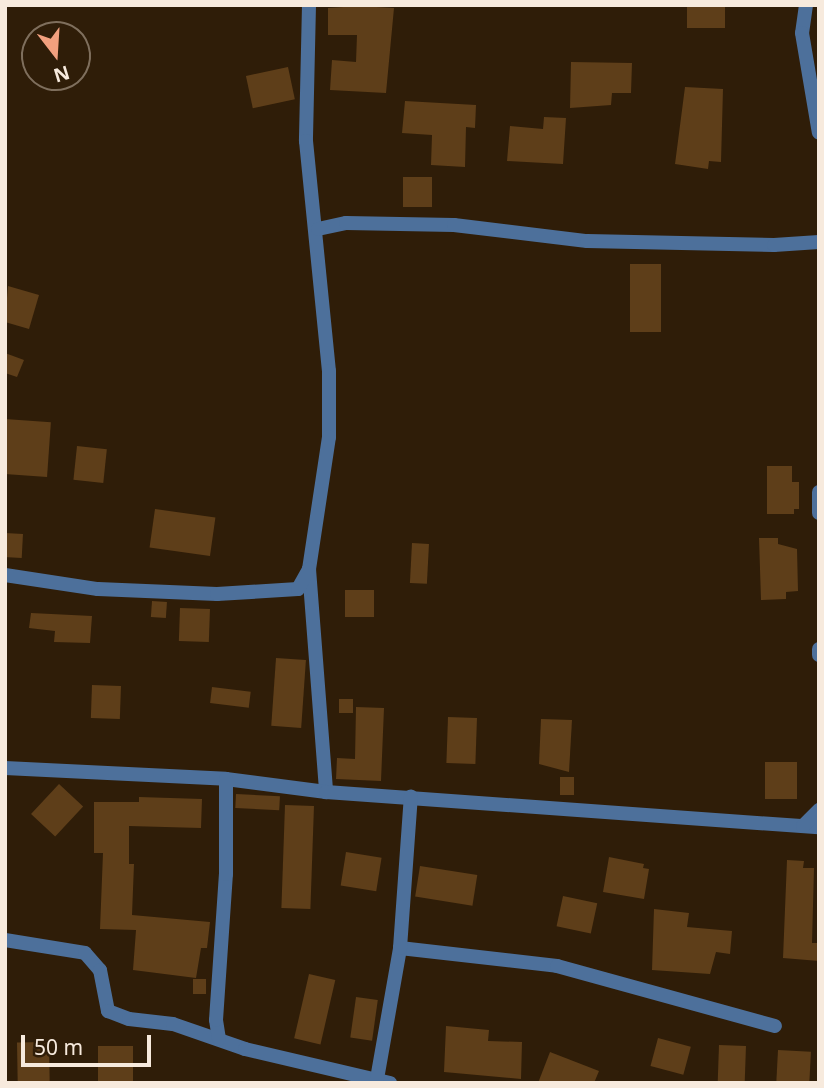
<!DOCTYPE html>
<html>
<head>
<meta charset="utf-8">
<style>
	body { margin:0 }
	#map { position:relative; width:824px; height:1088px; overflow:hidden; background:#2f1d08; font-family:"Noto Sans",sans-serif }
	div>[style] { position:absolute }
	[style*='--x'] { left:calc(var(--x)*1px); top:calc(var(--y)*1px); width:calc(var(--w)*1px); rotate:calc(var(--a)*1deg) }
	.building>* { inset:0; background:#5e3e19; transform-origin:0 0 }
	.street>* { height:14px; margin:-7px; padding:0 7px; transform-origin:7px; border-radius:7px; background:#4d709b }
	span { translate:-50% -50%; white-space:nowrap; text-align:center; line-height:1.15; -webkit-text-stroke:5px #2f1d08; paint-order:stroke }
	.frame { position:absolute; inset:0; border:7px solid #f7eadd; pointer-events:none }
	.north { position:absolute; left:21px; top:21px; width:70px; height:70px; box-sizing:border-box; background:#2f1d08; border:2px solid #7f6f5d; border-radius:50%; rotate:163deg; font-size:19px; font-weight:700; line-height:28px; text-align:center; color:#f7eadd }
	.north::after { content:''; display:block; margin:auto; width:24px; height:32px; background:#f2a07e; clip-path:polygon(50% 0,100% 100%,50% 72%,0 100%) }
	.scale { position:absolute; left:21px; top:1035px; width:130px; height:32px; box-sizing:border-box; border:4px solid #f7eadd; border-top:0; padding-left:9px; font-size:21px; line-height:24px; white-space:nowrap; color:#f7eadd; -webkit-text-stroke:5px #2f1d08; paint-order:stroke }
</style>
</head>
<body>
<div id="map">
	<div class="building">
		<i style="left:687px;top:5px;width:38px;height:23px"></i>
		<i style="clip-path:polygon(359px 6px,394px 8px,386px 93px,330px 90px,332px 60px,356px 62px,357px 35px,328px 35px,328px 8px)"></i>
		<i style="clip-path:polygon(571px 62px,632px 63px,631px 93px,612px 93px,611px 105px,570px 108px)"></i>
		<i style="left:288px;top:67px;width:33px;height:43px;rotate:78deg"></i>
		<i style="clip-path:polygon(685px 87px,723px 89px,721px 162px,709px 161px,708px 169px,675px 164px)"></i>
		<i style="clip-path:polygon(405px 101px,476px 105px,475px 128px,466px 127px,465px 167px,431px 165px,432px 135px,402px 133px)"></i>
		<i style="clip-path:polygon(544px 117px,566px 118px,563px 164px,507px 161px,510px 126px,543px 129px)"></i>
		<i style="left:432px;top:177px;width:30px;height:29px;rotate:90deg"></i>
		<i style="left:630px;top:264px;width:31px;height:68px"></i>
		<i style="clip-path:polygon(8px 286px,39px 295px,29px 329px,5px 322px)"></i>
		<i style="clip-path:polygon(5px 353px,24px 360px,17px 377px,5px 373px)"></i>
		<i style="left:5px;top:419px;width:46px;height:55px;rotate:4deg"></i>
		<i style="left:77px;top:446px;width:30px;height:34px;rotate:6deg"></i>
		<i style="clip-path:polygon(767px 466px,792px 466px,792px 482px,799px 482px,799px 509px,794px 509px,794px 514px,767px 514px)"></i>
		<i style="left:155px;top:509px;width:61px;height:39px;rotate:8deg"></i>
		<i style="left:5px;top:533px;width:18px;height:24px;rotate:3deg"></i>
		<i style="clip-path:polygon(759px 538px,778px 538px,778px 544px,797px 549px,798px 591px,786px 592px,786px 599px,761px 600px)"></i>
		<i style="left:412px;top:543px;width:17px;height:40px;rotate:3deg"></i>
		<i style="left:345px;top:590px;width:29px;height:27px"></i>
		<i style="left:152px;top:601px;width:15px;height:16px;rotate:4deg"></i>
		<i style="left:180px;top:608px;width:30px;height:33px;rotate:2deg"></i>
		<i style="clip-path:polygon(31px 613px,92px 616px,90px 643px,54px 642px,55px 631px,29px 628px)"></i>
		<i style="left:276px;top:658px;width:30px;height:68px;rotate:4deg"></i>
		<i style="left:92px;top:685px;width:29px;height:33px;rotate:2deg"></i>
		<i style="left:212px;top:687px;width:39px;height:16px;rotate:7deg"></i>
		<i style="left:353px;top:699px;width:14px;height:14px;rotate:90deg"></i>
		<i style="clip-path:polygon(356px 707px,384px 708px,381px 781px,336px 779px,337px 758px,355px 759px)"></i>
		<i style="left:448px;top:717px;width:29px;height:46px;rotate:2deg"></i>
		<i style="clip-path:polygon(541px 719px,572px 720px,569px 772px,539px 764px)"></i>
		<i style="left:765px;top:762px;width:32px;height:37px"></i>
		<i style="left:560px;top:777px;width:14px;height:18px"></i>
		<i style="left:59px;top:784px;width:33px;height:41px;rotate:43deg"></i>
		<i style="left:236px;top:794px;width:44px;height:14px;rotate:3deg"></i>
		<i style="clip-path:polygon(139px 797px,202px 799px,201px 828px,129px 826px,129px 864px,134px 864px,132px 915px,210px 922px,207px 948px,201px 948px,196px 978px,133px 970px,136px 930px,100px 929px,103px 853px,94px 853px,94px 802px,139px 802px)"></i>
		<i style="left:285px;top:805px;width:29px;height:103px;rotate:2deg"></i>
		<i style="left:346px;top:852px;width:36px;height:34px;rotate:9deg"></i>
		<i style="clip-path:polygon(609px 857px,644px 864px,643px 868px,649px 869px,644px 899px,603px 892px)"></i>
		<i style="clip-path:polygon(787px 860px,804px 861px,803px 868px,814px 868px,812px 943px,819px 943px,819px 961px,783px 958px)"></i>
		<i style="left:420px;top:866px;width:58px;height:31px;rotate:9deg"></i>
		<i style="left:563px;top:896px;width:35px;height:31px;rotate:12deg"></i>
		<i style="clip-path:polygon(654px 909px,689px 913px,687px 927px,732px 931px,730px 954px,716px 952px,710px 974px,652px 970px)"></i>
		<i style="left:309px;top:974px;width:27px;height:66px;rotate:13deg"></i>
		<i style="left:193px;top:979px;width:13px;height:15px"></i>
		<i style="left:356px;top:997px;width:22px;height:41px;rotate:8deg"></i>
		<i style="clip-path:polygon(446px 1026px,489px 1030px,488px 1041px,522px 1042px,521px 1079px,444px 1072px)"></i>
		<i style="left:658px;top:1038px;width:34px;height:29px;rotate:15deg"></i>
		<i style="left:49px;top:1042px;width:41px;height:32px;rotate:89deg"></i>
		<i style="left:719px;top:1045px;width:27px;height:38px;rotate:2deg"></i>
		<i style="left:98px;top:1046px;width:35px;height:37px"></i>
		<i style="left:778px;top:1050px;width:33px;height:33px;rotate:3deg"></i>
		<i style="clip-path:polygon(550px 1052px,599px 1071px,594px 1083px,538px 1083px)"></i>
	</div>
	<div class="street">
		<i style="--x:309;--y:5;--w:136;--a:91.3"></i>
		<i style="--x:306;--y:141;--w:231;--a:84.3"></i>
		<i style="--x:329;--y:371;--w:66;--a:90"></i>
		<i style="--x:329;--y:437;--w:134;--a:98.6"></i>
		<i style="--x:309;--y:569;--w:224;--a:85.6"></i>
		<i style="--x:806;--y:5;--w:28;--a:98"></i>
		<i style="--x:802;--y:33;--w:101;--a:80.4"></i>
		<i style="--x:318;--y:229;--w:29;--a:-12"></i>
		<i style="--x:346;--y:223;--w:108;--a:1.1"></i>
		<i style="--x:454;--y:225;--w:134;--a:6.9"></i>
		<i style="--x:587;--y:241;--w:187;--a:1.2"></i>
		<i style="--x:774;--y:245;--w:45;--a:-3.8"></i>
		<i style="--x:819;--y:492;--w:21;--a:90"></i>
		<i style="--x:5;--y:575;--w:94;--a:8.6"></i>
		<i style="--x:98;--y:589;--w:119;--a:2.4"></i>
		<i style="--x:217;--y:594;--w:81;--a:-3.5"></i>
		<i style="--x:298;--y:589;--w:23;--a:-61"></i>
		<i style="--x:819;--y:649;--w:6;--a:90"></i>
		<i style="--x:5;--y:768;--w:221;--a:2.8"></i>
		<i style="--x:226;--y:779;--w:101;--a:7.4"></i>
		<i style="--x:326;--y:792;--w:494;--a:4.1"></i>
		<i style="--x:803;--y:826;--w:23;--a:-45"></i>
		<i style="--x:5;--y:940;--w:81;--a:9.2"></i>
		<i style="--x:85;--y:953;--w:23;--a:49"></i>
		<i style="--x:100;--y:970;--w:42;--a:79"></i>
		<i style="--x:108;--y:1011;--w:22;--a:21"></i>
		<i style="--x:129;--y:1019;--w:44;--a:6.5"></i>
		<i style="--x:173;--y:1024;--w:76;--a:19.1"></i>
		<i style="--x:245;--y:1049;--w:149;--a:13.2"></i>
		<i style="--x:400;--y:948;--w:158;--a:6.5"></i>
		<i style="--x:557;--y:966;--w:226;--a:15.4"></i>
		<i style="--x:219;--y:1039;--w:19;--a:-99"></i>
		<i style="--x:216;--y:1020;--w:146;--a:-86.1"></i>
		<i style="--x:226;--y:874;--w:95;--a:-90"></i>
		<i style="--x:377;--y:1079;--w:133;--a:-80"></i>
		<i style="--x:400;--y:948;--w:152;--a:-85.9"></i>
	</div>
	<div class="frame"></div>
	<div class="north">N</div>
	<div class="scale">50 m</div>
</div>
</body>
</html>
